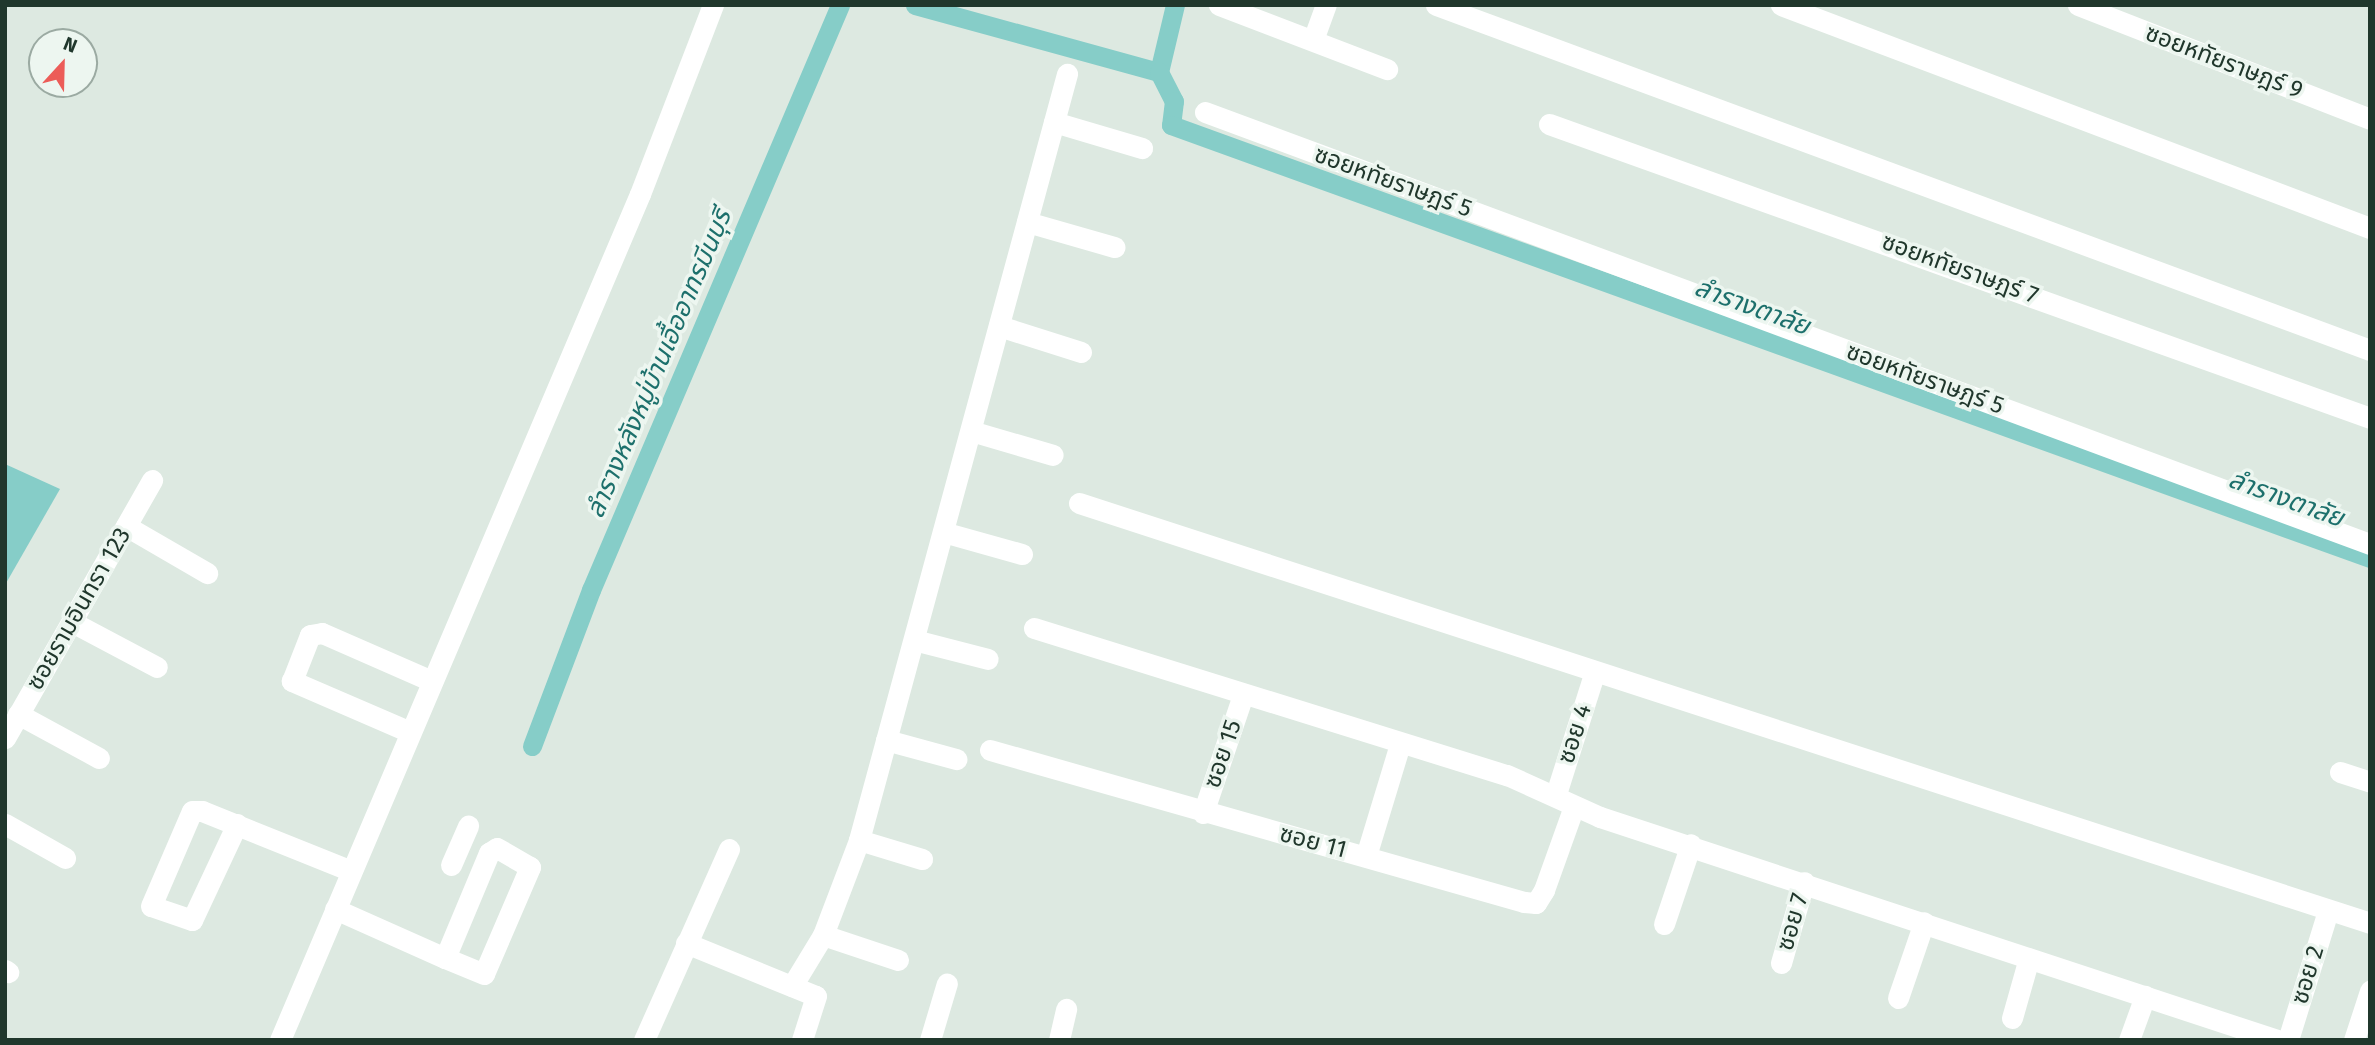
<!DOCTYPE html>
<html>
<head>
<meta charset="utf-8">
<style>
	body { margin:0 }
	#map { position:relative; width:2375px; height:1045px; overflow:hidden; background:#dde9e1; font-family:"Fira Sans","Noto Sans Thai",sans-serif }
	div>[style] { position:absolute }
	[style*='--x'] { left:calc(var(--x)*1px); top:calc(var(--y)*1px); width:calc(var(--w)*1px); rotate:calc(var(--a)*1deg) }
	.water>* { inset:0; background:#86cdc8 }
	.canal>* { height:19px; margin:-9.5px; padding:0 9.5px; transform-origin:9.5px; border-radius:9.5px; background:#86cdc8 }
	.minor>* { height:21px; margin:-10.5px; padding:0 10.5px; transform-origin:10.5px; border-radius:10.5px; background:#fff }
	span { translate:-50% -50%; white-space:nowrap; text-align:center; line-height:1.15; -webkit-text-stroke:7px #edf6f0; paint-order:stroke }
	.street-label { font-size:24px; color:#20372c }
	.water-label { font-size:26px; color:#1d706c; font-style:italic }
	.frame { position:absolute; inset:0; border:7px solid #20372c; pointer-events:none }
	.north { position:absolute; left:28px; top:28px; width:70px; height:70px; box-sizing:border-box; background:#edf6f0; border:2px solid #9baaa2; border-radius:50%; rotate:22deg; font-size:19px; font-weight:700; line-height:28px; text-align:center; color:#20372c }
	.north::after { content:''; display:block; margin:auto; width:24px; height:32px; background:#ec5c58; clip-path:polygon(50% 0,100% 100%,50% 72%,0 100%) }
</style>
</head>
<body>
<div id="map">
	<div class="water">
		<i style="clip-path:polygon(5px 464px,60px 489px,5px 585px)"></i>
	</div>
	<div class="canal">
		<i style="--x:915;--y:5;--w:253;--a:15.4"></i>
		<i style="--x:1159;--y:72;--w:69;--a:-76.6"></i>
		<i style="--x:1159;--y:72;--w:33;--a:63"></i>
		<i style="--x:1174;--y:101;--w:24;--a:97"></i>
		<i style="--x:1171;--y:125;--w:1275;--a:19.86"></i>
		<i style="--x:532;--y:746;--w:167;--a:-69.3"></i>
		<i style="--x:591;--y:590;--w:636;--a:-66.94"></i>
	</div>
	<div class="minor">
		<i style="--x:1219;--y:5;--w:180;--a:20.9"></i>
		<i style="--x:1436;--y:5;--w:996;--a:20.27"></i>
		<i style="--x:1781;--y:5;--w:630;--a:20.74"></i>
		<i style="--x:2078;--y:5;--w:313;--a:21.3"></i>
		<i style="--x:1313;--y:40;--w:37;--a:-70"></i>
		<i style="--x:1205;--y:112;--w:1243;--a:20.35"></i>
		<i style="--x:1054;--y:122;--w:92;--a:16.5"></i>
		<i style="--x:1549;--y:124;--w:872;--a:19.7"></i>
		<i style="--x:1027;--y:222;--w:91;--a:16"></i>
		<i style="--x:999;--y:326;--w:86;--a:17.6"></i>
		<i style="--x:971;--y:431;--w:85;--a:16.3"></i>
		<i style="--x:1079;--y:503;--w:1358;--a:18.02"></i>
		<i style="--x:126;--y:526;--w:94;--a:30.1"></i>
		<i style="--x:943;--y:532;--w:82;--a:15.6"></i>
		<i style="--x:72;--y:622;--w:96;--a:27.9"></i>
		<i style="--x:1034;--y:628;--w:495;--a:17.3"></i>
		<i style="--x:1507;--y:775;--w:102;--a:24.3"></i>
		<i style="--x:1600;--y:817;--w:713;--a:18.23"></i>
		<i style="--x:914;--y:640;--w:76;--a:14.4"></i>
		<i style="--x:18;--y:714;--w:92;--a:28.5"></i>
		<i style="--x:410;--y:732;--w:129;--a:-156.6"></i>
		<i style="--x:292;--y:681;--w:49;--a:-68.6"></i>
		<i style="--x:310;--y:635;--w:12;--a:-9"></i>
		<i style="--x:322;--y:633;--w:120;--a:23.6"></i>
		<i style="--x:5;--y:738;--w:297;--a:-60.3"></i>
		<i style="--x:886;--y:740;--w:73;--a:15.2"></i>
		<i style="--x:990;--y:750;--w:555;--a:15.89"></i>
		<i style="--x:1524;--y:902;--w:12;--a:5"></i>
		<i style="--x:1536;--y:903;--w:15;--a:-58"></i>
		<i style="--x:1544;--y:890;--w:89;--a:-70.3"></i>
		<i style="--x:2340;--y:772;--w:32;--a:18"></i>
		<i style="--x:1556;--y:794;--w:126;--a:-72.4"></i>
		<i style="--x:1203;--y:813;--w:125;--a:-71.3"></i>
		<i style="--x:5;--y:824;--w:69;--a:29.5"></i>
		<i style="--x:237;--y:824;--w:106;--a:115.1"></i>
		<i style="--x:192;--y:920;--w:43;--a:-161.1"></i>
		<i style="--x:151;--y:906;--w:103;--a:-66.7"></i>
		<i style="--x:192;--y:811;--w:10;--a:0"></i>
		<i style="--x:202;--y:811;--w:161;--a:21.9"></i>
		<i style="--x:859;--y:840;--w:66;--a:16.8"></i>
		<i style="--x:497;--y:848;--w:38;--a:30"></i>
		<i style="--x:530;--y:867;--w:116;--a:113.3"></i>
		<i style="--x:484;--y:974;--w:42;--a:-157.7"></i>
		<i style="--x:445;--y:958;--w:114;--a:-67.3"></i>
		<i style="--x:489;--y:853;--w:9;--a:-32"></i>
		<i style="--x:1366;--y:856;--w:117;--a:-73.1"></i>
		<i style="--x:451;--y:865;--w:43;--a:-66.4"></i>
		<i style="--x:335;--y:909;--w:120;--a:24"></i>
		<i style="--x:1664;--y:924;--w:84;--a:-71.4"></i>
		<i style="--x:823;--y:935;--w:79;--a:18.4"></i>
		<i style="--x:686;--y:943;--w:140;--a:22.2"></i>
		<i style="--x:816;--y:996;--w:46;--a:107.7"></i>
		<i style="--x:1781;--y:963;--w:84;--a:-74.1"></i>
		<i style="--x:5;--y:970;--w:4;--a:34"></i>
		<i style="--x:792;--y:986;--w:60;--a:-58.7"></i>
		<i style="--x:823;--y:935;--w:102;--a:-69.2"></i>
		<i style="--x:859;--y:840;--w:794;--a:-74.81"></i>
		<i style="--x:1898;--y:998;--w:80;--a:-71.1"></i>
		<i style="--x:2012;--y:1018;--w:62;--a:-74.2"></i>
		<i style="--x:280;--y:1040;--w:919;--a:-66.95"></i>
		<i style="--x:640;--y:194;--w:203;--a:-68.9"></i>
		<i style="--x:644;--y:1040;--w:209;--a:-66"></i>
		<i style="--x:930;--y:1040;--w:59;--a:-73.4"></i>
		<i style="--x:1059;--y:1040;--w:32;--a:-77"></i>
		<i style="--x:2129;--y:1040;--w:47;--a:-70"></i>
		<i style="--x:2288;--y:1040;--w:135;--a:-72.8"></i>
		<i style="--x:2354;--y:1040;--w:52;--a:-71.9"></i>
	</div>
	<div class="street-label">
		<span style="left:2224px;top:62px;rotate:21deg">ซอยหทัยราษฎร์ 9</span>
		<span style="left:1393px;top:182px;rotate:20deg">ซอยหทัยราษฎร์ 5</span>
		<span style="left:1960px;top:269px;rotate:20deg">ซอยหทัยราษฎร์ 7</span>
		<span style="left:1925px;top:379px;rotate:20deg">ซอยหทัยราษฎร์ 5</span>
		<span style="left:79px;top:609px;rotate:-60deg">ซอยรามอินทรา 123</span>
		<span style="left:1575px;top:734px;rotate:-72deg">ซอย 4</span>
		<span style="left:1223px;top:754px;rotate:-71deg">ซอย 15</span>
		<span style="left:1313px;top:842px;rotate:15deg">ซอย 11</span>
		<span style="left:1793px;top:922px;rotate:-74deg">ซอย 7</span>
		<span style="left:2308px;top:975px;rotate:-73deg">ซอย 2</span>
	</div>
	<div class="water-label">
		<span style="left:1752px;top:307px;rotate:20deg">ลำรางตาลัย</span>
		<span style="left:659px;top:364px;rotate:-67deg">ลำรางหลังหมู่บ้านเอื้ออาทรมีนบุรี</span>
		<span style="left:2286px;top:499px;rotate:20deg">ลำรางตาลัย</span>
	</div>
	<div class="frame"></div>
	<div class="north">N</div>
</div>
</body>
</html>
